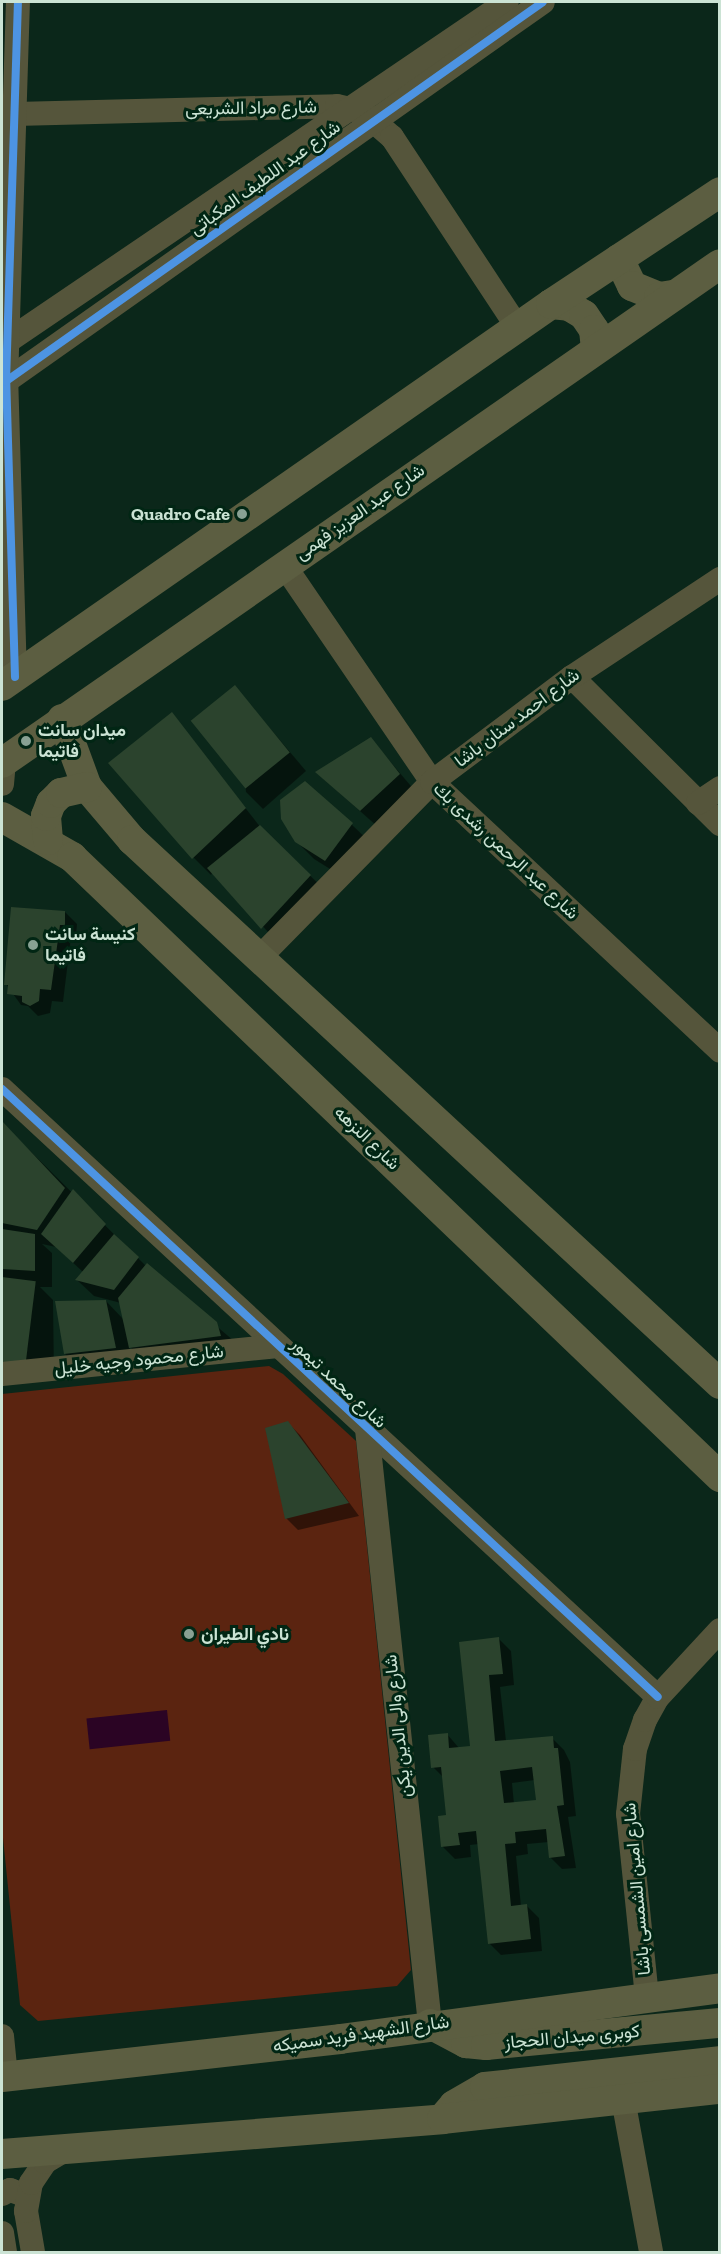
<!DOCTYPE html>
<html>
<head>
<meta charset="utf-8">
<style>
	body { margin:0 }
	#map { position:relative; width:721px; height:2254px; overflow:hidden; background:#0b271a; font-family:"Zilla Slab",Vazirmatn,serif }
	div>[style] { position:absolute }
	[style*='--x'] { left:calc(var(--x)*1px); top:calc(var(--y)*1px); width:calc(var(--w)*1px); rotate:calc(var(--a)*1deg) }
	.green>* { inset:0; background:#5b2410 }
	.water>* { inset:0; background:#2b0424; transform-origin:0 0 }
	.shadow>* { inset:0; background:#0007 }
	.building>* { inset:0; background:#2b432d; transform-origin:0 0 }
	.minor>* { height:24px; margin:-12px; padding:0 12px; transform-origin:12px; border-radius:12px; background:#55553b }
	.major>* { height:30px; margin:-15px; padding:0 15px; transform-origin:15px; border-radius:15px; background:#5c5e41 }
	.cycleway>* { height:8px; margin:-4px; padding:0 4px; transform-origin:4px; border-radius:4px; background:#4d94e3 }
	.dots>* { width:16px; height:16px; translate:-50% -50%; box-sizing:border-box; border:3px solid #012614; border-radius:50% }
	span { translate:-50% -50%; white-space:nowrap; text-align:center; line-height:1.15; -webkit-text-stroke:6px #012614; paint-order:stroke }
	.street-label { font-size:18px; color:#cbe3d4 }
	.poi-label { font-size:18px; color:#cbe3d4; font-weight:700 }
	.right { translate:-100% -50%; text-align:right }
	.left { translate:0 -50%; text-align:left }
	.frame { position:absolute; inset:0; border:3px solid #cbe3d4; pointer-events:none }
</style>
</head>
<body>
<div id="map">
	<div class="green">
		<i style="clip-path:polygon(269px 1366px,283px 1374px,356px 1441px,411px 1970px,397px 1986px,38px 2021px,20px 2005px,2px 1828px,2px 1394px)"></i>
	</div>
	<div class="water">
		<i style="left:167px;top:1710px;width:31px;height:81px;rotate:84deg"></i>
	</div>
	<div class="shadow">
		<i style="clip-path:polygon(235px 687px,306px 771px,263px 809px,246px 792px)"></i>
		<i style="clip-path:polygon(172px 714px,261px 828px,328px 893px,280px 945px,213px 872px,211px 875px,194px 858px,111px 763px)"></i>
		<i style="clip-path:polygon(371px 739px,416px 792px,378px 827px,317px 773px)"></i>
		<i style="clip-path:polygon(351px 824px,369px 841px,343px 877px,314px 859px,296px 841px)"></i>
		<i style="clip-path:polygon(65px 912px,77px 924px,76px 937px,71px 937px,63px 1002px,52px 1001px,50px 1013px,38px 1016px,28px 1006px,21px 1005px,6px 984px)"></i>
		<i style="clip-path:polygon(2px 1123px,146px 1266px,234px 1341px,148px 1364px,129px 1346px,133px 1365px,82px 1371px,65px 1354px,106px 1301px,124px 1320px,121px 1303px,94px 1296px,77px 1280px,83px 1272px,56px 1247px,42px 1244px,52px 1253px,52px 1287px,40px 1287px,53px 1300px,54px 1376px,2px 1379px)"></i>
		<i style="clip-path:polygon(287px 1422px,300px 1435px,359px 1516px,298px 1530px,286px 1518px)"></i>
		<i style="clip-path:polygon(evenodd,499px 1639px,511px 1651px,514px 1685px,500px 1687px,506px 1741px,552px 1738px,564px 1750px,570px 1762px,576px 1816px,568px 1817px,576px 1868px,562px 1869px,550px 1857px,549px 1842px,527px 1844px,528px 1854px,516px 1856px,521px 1906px,527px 1906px,539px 1918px,542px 1951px,501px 1955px,489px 1943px,479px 1844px,470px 1845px,471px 1857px,455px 1859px,443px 1847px,448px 1817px,444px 1778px,433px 1767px,447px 1734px,459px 1748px,472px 1747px,461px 1643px,499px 1639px,535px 1780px,538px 1801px,514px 1804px,512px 1783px,535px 1780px)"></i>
	</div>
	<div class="building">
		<i style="left:235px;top:685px;width:87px;height:57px;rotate:51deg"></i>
		<i style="clip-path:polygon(172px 712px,246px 808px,192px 859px,108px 763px)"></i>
		<i style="clip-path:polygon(371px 737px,400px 774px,360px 811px,315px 772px)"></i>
		<i style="clip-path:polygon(305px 781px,353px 823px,325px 861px,295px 842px,281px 819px,280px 800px)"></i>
		<i style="clip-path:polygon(260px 825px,311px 875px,261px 929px,207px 868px)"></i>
		<i style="clip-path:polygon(11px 907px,65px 911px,65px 925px,60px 925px,51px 990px,40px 989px,39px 1001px,30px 1006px,22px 1002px,22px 996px,7px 994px,8px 985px,4px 985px)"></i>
		<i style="clip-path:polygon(2px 1121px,65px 1188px,37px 1230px,2px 1223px)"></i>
		<i style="clip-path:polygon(73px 1189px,106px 1224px,73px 1263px,41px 1234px)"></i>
		<i style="clip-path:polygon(2px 1229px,35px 1234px,35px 1271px,2px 1269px)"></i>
		<i style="clip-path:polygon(114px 1234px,139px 1257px,114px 1290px,75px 1280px)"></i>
		<i style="clip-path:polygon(147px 1263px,217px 1322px,221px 1336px,129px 1348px,118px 1298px)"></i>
		<i style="left:2px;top:1277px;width:34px;height:84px;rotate:7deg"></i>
		<i style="clip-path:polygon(106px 1300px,116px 1348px,64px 1354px,55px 1301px)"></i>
		<i style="clip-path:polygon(288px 1421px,349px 1503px,285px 1519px,265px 1428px)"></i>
		<i style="clip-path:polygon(evenodd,499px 1637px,503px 1674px,489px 1675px,495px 1741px,553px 1736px,554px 1748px,558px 1748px,564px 1805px,557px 1806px,565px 1856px,549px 1858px,546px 1829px,515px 1832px,516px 1843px,505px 1844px,511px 1906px,527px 1904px,531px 1939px,488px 1944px,476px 1831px,458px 1833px,460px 1845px,441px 1847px,438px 1816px,446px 1815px,441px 1767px,431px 1768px,428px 1735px,448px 1733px,449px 1748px,470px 1746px,459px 1642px,499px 1637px,532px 1767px,536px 1800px,504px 1803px,500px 1771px,532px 1767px)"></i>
	</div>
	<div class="minor">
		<i style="--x:15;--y:114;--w:322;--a:-1.4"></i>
		<i style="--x:337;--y:106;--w:27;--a:13"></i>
		<i style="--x:363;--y:112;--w:38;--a:41"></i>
		<i style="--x:392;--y:137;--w:229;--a:56.6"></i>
		<i style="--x:2;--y:345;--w:610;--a:-34.18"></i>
		<i style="--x:2;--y:384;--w:662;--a:-35.23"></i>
		<i style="--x:284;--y:565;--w:263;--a:55.7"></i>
		<i style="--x:432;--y:782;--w:394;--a:43"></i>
		<i style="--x:15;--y:677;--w:295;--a:-91.7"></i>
		<i style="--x:6;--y:382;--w:380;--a:-88.2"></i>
		<i style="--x:572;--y:677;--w:209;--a:44.8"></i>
		<i style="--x:2;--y:784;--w:23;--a:-85"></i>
		<i style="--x:698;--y:803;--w:27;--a:-34"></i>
		<i style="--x:258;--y:959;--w:248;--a:-45.5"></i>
		<i style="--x:432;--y:782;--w:175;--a:-36.9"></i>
		<i style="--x:572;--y:677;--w:178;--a:-33.5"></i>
		<i style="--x:2;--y:1089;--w:894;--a:42.83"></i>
		<i style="--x:2;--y:1374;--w:275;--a:-5.8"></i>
		<i style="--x:367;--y:1429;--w:598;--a:83.96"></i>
		<i style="--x:647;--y:1997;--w:184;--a:-95.9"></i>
		<i style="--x:628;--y:1814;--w:65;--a:-83.9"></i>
		<i style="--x:635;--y:1749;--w:31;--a:-71"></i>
		<i style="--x:645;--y:1720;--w:26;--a:-61"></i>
		<i style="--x:658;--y:1697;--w:91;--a:-47.2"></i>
		<i style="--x:2;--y:2036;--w:41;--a:84.4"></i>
		<i style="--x:623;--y:2099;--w:156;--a:79.6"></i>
		<i style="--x:2;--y:2194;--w:9;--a:-27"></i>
		<i style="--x:10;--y:2190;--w:18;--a:19"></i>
		<i style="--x:2;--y:2233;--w:19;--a:81"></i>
		<i style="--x:33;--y:2252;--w:42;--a:-99.7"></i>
		<i style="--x:26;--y:2211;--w:28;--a:-80"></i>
		<i style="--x:31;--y:2183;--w:25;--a:-56"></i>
		<i style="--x:45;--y:2162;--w:26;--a:-31"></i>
	</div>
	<div class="major">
		<i style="--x:619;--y:259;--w:30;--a:64"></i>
		<i style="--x:632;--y:286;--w:29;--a:22"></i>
		<i style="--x:659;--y:297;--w:15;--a:-8"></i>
		<i style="--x:551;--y:304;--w:18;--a:6"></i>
		<i style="--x:569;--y:306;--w:17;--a:31"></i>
		<i style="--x:584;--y:315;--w:18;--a:56"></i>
		<i style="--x:594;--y:330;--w:18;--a:84"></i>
		<i style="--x:2;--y:686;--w:669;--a:-34.83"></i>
		<i style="--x:551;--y:304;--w:203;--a:-33.5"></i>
		<i style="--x:62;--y:719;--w:72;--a:69.8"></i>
		<i style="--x:87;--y:787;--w:70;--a:49.7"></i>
		<i style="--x:132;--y:840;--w:801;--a:42.77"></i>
		<i style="--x:2;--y:763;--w:874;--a:-34.8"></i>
		<i style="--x:2;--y:817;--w:81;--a:29.7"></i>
		<i style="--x:72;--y:857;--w:897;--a:43.73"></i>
		<i style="--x:48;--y:840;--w:24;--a:-95"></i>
		<i style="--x:46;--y:816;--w:14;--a:-69"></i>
		<i style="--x:51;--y:803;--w:14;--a:-45"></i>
		<i style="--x:61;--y:793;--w:27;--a:-13"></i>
		<i style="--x:430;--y:2024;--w:41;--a:27.8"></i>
		<i style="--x:466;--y:2043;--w:20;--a:6"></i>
		<i style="--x:486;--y:2045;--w:235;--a:-5.4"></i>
		<i style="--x:2;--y:2077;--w:340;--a:-6.4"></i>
		<i style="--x:340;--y:2039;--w:383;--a:-7.6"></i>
		<i style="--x:442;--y:2119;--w:18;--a:-49"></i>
		<i style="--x:454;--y:2105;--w:36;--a:-30"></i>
		<i style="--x:485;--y:2087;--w:236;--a:-6.3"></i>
		<i style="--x:2;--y:2154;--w:441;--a:-4.5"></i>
		<i style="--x:442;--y:2119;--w:280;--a:-6.2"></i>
	</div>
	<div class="cycleway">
		<i style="--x:2;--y:384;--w:662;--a:-35.23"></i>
		<i style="--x:15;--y:677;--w:295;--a:-91.7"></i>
		<i style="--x:6;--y:382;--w:380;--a:-88.2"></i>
		<i style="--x:2;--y:1089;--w:894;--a:42.83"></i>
	</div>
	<div class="dots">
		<i style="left:242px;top:514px;background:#88a193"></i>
		<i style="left:26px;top:741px;background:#88a193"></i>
		<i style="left:33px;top:945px;background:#88a193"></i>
		<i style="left:189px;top:1634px;background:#88a193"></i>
	</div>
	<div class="street-label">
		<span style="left:251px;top:108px;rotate:-1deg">شارع مراد الشريعى</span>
		<span style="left:265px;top:178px;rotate:-36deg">شارع عبد اللطيف المكباتى</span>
		<span style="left:360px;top:512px;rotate:-35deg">شارع عبد العزيز فهمى</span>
		<span style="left:517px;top:718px;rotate:-37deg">شارع احمد سنان باشا</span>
		<span style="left:506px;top:851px;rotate:43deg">شارع عبد الرحمن رشدى بك</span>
		<span style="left:367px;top:1138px;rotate:44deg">شارع النزهه</span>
		<span style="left:139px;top:1360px;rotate:-6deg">شارع محمود وجيه خليل</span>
		<span style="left:339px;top:1383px;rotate:43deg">شارع محمد تيمور</span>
		<span style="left:398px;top:1726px;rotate:-96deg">شارع والى الدين يكن</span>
		<span style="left:637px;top:1889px;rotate:-95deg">شارع امين الشمسى باشا</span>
		<span style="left:361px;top:2034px;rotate:-8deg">شارع الشهيد فريد سميكه</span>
		<span style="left:572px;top:2037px;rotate:-5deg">كوبرى ميدان الحجاز</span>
	</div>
	<div class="poi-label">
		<span class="right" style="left:230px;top:514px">Quadro Cafe</span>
		<span class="left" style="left:38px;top:741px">ميدان سانت<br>فاتيما</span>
		<span class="left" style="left:45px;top:945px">كنيسة سانت<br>فاتيما</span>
		<span class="left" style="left:201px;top:1634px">نادي الطيران</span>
	</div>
	<div class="frame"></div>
</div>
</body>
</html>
